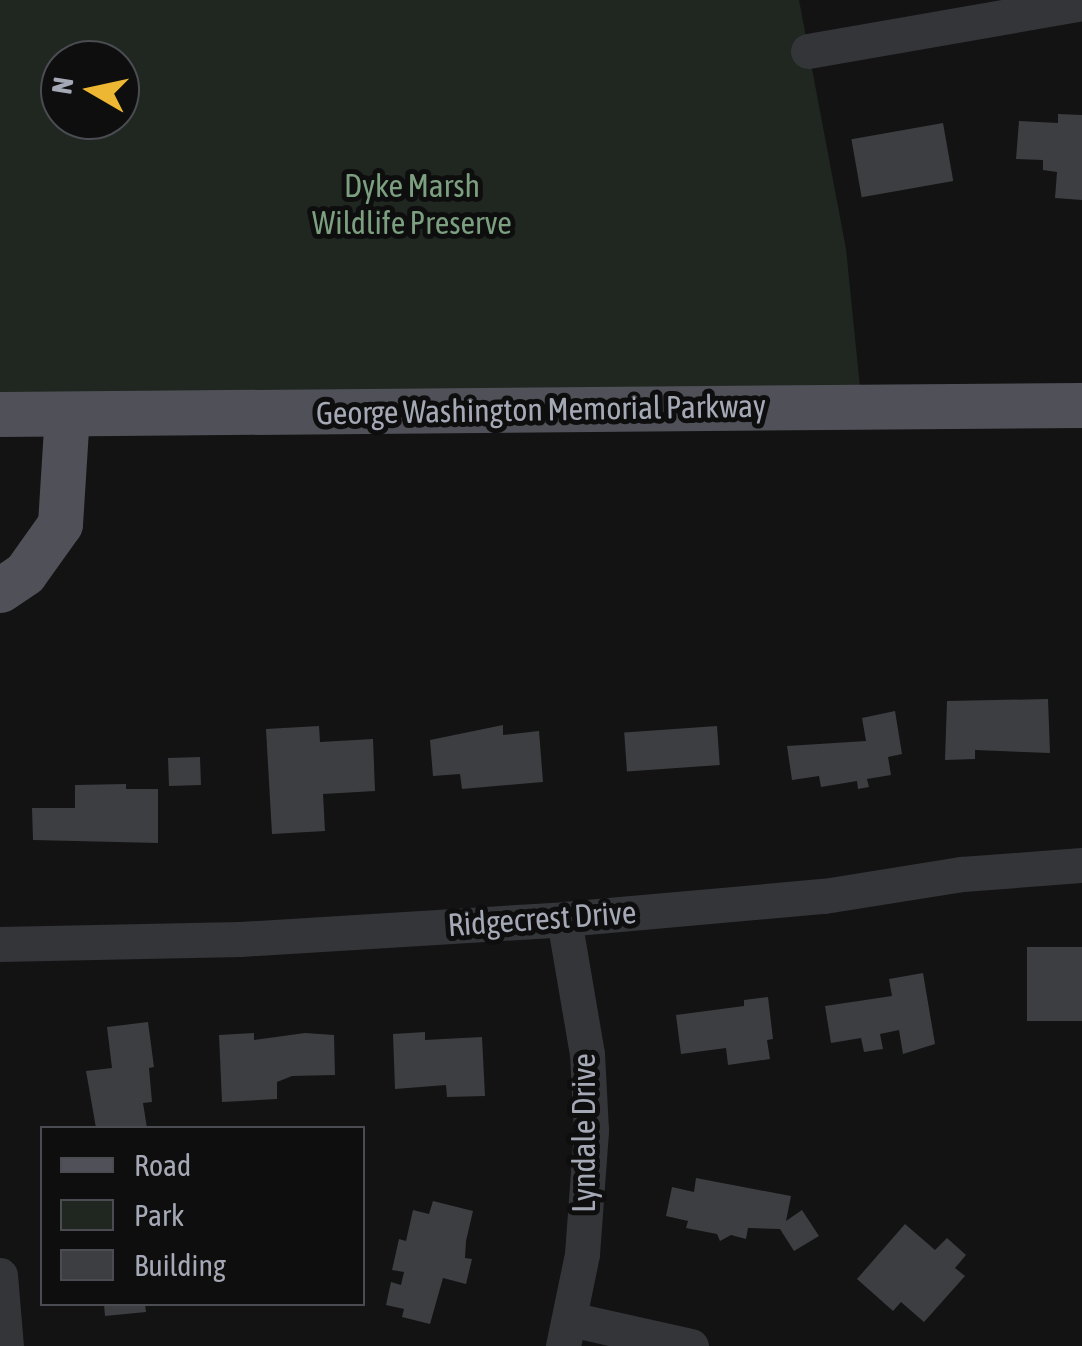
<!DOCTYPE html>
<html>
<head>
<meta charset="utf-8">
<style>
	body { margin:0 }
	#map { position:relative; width:1082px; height:1346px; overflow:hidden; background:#131314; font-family:"Asap Condensed",sans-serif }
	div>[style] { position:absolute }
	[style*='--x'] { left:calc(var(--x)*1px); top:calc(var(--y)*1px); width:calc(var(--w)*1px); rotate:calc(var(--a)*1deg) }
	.green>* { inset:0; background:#1f2720 }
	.building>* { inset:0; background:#3d3e41; transform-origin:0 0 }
	.minor>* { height:35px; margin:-17.5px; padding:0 17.5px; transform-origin:17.5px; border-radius:17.5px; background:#343539 }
	.major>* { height:45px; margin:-22.5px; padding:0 22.5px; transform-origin:22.5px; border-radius:22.5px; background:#505158 }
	span { translate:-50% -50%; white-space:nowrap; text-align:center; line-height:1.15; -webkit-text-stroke:10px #0e0e0f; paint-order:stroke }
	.park-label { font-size:32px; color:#7c9f80 }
	.street-label { font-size:32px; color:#a5a9b5 }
	.legend { position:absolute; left:40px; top:1126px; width:325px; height:180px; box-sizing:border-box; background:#0e0e0f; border:2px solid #4a4c51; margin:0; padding:12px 18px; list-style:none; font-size:30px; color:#a5a9b5 }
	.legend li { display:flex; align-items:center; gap:20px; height:50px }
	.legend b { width:50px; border:2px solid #4a4c51 }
	.north { position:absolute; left:40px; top:40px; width:100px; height:100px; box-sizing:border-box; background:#0e0e0f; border:2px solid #4a4c51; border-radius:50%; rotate:279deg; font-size:28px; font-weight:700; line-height:40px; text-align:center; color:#a5a9b5 }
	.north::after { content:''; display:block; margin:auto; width:35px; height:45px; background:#edb733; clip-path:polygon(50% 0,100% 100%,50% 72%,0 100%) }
</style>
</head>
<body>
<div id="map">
	<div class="green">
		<i style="clip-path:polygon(evenodd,0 0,799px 0,846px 249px,862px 407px,0 411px,0 0,60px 60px,120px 60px,120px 120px,60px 120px,60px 60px)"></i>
	</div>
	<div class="building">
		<i style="clip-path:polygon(1058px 114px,1082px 115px,1082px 200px,1055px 198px,1057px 172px,1043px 170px,1043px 160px,1016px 159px,1019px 121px,1058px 123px)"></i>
		<i style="left:943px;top:123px;width:59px;height:93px;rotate:80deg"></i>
		<i style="clip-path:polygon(1048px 699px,1050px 753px,975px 750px,975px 759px,945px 760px,947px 701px)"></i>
		<i style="clip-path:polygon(895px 711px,902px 754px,888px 757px,891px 775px,867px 779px,869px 787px,858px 789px,857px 781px,821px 787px,819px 776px,792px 780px,787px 746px,866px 741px,862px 718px)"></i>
		<i style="clip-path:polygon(503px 725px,503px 735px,539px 731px,543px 782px,462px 789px,460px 774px,433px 776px,430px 740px)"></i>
		<i style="clip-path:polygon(319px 726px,320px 742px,373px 739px,375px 791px,323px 794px,325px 831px,272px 834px,266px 729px)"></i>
		<i style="left:717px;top:726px;width:39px;height:93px;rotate:86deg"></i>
		<i style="left:200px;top:757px;width:28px;height:32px;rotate:88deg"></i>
		<i style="clip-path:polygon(126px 784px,126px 789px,158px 789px,158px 843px,33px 840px,32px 808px,75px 808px,75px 785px)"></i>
		<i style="left:1082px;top:947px;width:74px;height:55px;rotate:90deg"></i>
		<i style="clip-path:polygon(923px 973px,935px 1044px,903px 1054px,899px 1030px,880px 1034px,883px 1049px,864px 1052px,861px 1038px,831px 1043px,825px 1006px,892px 996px,889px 979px)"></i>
		<i style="clip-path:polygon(768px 997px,773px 1039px,767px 1040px,770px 1059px,728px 1065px,726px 1048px,681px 1054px,676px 1015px,744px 1006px,744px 1000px)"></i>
		<i style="clip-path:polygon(148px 1022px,154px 1067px,149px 1068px,152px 1102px,143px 1103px,147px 1128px,96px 1128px,86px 1071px,112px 1068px,107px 1027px)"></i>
		<i style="clip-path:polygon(425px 1032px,425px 1040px,482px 1037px,485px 1096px,447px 1097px,446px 1085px,395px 1089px,393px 1034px)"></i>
		<i style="clip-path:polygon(254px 1033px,254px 1040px,305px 1033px,334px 1035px,335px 1075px,292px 1076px,277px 1082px,277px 1099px,222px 1102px,219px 1035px)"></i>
		<i style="clip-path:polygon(696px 1178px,791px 1196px,786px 1221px,802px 1210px,819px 1236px,794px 1251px,780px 1229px,748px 1228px,746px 1239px,731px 1235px,720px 1241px,717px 1234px,686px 1228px,688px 1221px,666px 1216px,672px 1187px,694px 1192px)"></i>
		<i style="clip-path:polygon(433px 1201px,473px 1211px,466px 1241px,465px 1258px,472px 1259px,466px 1284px,443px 1278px,430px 1324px,402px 1317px,404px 1309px,386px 1305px,391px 1282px,401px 1285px,404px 1272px,392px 1270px,399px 1239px,406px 1241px,413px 1210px,429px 1214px)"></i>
		<i style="clip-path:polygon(905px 1224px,935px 1250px,947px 1238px,966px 1255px,955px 1268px,965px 1276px,924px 1322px,901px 1302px,893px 1311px,857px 1279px)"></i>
		<i style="clip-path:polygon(104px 1304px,145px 1304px,146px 1312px,105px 1316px)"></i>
	</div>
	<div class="minor">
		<i style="--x:808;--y:51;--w:278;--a:-9.9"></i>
		<i style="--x:0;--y:944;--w:240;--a:-1.2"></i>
		<i style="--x:240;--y:939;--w:325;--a:-3.5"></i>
		<i style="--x:564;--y:919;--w:261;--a:-5.1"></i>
		<i style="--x:824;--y:896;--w:140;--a:-9.1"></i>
		<i style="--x:962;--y:874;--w:120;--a:-4.3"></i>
		<i style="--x:0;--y:1275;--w:71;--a:85.2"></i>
		<i style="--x:570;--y:1319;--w:124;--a:12.6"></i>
		<i style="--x:563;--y:1346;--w:94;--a:-78.3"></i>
		<i style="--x:582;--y:1254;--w:124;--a:-85.8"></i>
		<i style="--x:591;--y:1130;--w:76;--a:-93"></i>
		<i style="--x:587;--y:1054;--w:137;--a:-99.7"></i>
	</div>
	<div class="major">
		<i style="--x:0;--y:414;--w:1082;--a:-0.48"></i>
		<i style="--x:0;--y:590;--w:30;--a:-34"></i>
		<i style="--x:25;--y:573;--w:60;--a:-54.5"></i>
		<i style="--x:60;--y:524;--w:110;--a:-86.4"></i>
	</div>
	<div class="park-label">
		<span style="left:412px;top:205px">Dyke Marsh<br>Wildlife Preserve</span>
	</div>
	<div class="street-label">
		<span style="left:541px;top:410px;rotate:-1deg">George Washington Memorial Parkway</span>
		<span style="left:542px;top:919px;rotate:-4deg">Ridgecrest Drive</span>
		<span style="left:584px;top:1133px;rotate:-90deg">Lyndale Drive</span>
	</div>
	<ul class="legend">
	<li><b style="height:12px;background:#505158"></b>Road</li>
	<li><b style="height:28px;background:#1f2720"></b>Park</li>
	<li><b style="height:28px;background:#3d3e41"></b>Building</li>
	</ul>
	<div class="north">N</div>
</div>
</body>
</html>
